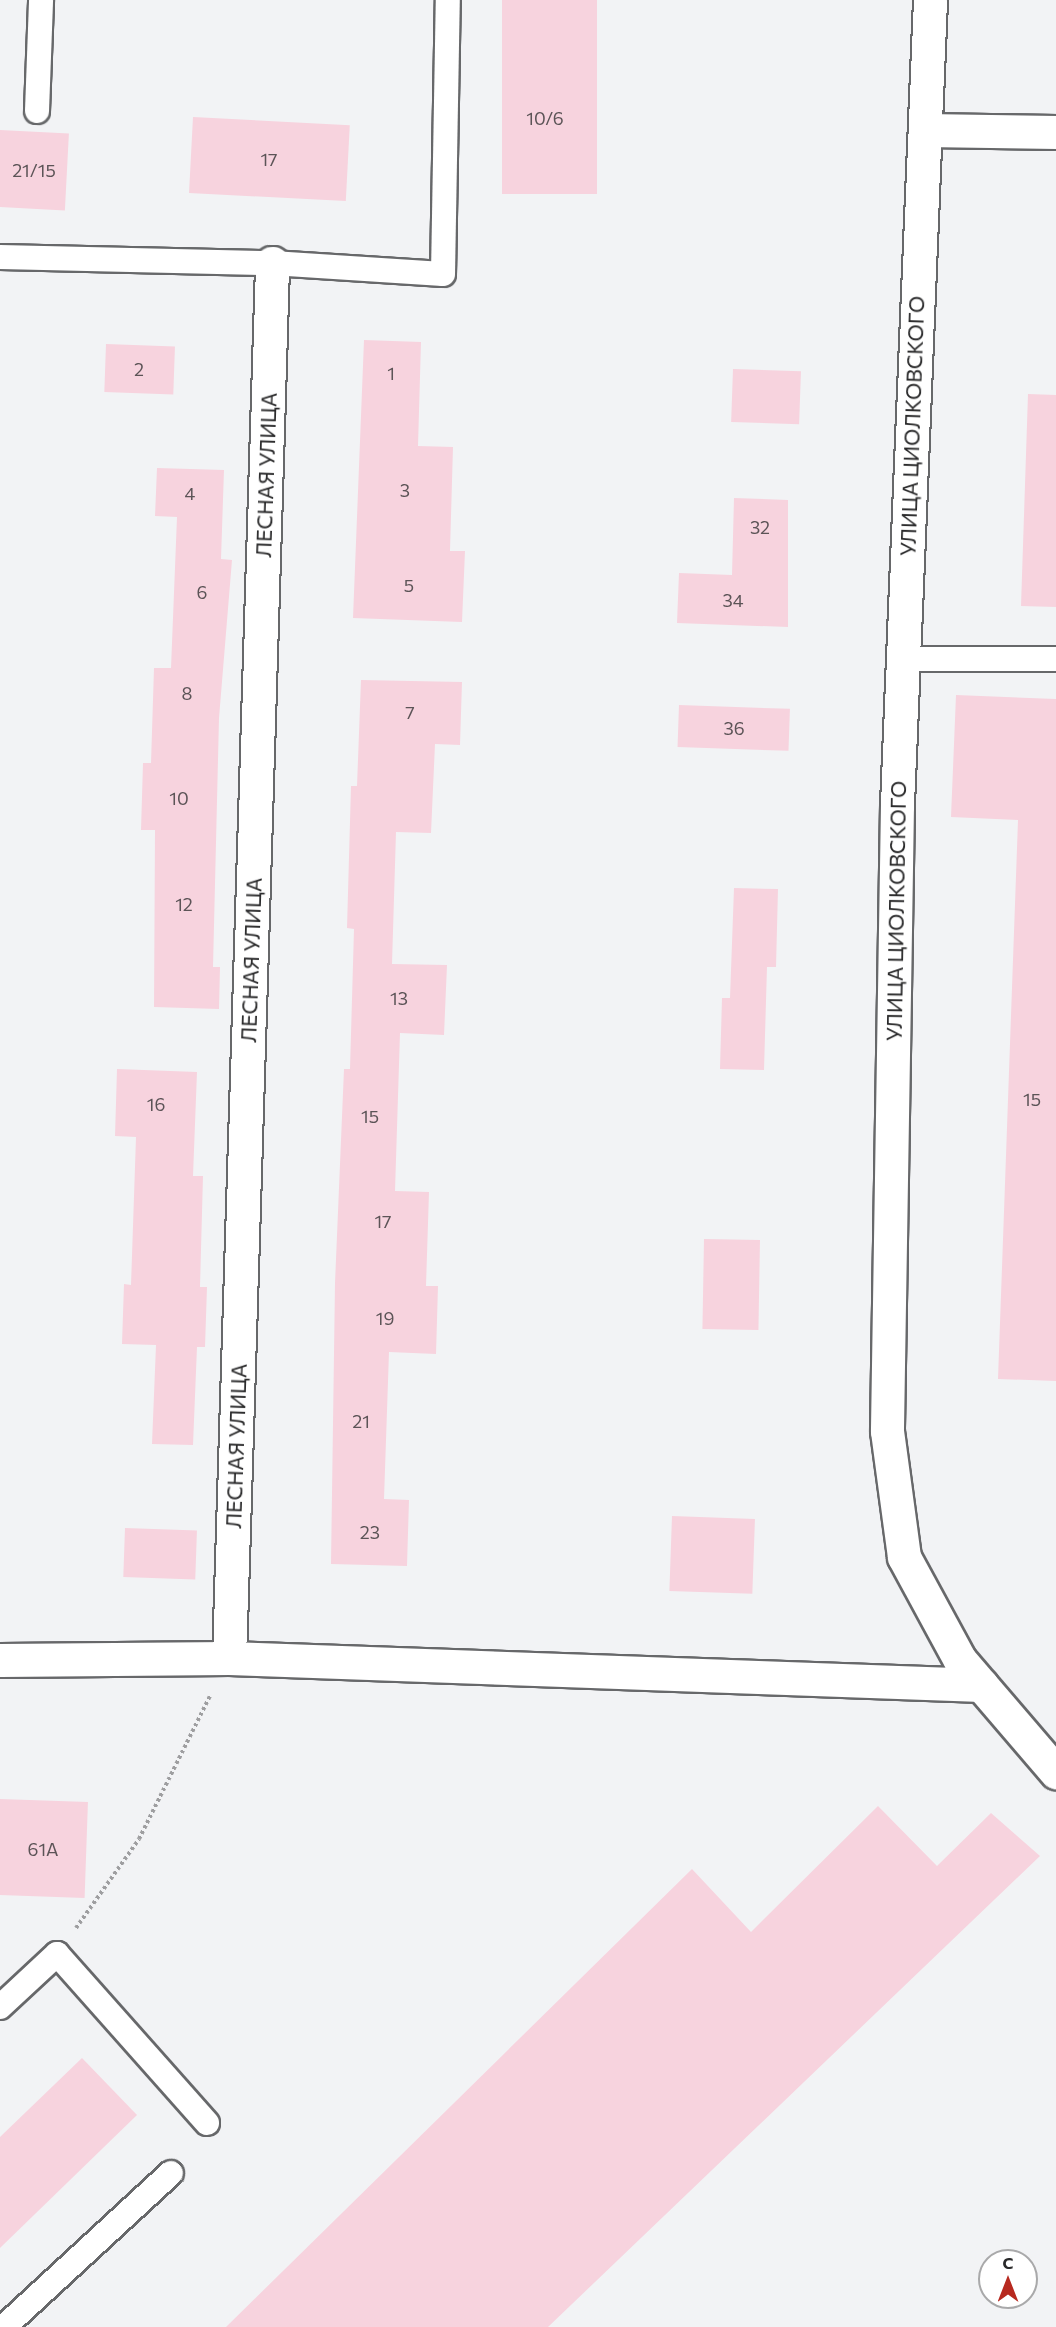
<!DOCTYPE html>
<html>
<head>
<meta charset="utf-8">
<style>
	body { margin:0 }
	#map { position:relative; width:1056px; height:2327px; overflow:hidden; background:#f2f3f5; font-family:Commissioner,sans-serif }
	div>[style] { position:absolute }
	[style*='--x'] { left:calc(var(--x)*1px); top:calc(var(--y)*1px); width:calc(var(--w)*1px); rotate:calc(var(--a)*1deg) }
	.building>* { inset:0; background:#f7d3de; transform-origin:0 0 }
	.path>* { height:4px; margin-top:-2px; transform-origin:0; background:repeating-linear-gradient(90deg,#9e9ea0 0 3px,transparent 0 6px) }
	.roads { filter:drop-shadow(2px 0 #67686a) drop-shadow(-2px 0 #67686a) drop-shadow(0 2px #67686a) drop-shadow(0 -2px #67686a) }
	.service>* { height:24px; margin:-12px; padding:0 12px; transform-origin:12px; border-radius:12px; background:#fff }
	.minor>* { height:33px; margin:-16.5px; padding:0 16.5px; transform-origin:16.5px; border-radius:16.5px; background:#fff }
	.tertiary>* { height:33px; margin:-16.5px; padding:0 16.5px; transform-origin:16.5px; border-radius:16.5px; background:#fff }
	span { translate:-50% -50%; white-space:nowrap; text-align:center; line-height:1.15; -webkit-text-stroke:4.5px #fff; paint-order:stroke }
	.number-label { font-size:18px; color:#5c5457 }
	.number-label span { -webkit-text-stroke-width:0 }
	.street-label { font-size:21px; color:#29292a }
	.north { position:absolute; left:978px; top:2249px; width:60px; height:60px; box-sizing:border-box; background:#fff; border:2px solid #a9a9aa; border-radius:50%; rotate:0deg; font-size:16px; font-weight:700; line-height:24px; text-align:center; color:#29292a }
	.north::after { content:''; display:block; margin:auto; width:21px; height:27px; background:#b7291f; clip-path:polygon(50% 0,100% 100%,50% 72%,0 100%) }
</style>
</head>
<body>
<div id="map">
	<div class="building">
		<i style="left:502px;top:0;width:95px;height:194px"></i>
		<i style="left:193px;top:117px;width:157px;height:76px;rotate:3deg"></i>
		<i style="left:0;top:130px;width:69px;height:77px;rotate:3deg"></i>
		<i style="clip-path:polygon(364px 340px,421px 342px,418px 446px,453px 447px,450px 551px,465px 551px,462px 622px,353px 618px)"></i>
		<i style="left:106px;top:344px;width:69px;height:48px;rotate:2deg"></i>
		<i style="left:733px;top:369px;width:68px;height:53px;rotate:2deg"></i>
		<i style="clip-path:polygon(1028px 394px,1056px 395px,1056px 607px,1021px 606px)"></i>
		<i style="clip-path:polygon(157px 468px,224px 470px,221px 559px,232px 560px,219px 718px,213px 967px,220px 967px,219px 1009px,154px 1007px,155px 830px,141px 830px,143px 763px,151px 763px,154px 668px,171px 668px,177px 517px,155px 516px)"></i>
		<i style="clip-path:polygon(734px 498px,788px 500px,788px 627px,677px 623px,679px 573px,732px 575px)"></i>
		<i style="clip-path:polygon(361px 680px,462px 682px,460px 745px,435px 744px,431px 833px,396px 832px,392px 964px,447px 965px,444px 1035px,400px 1033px,395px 1191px,429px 1192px,426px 1286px,438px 1286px,436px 1354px,389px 1352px,384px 1499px,409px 1500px,407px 1566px,331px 1564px,335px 1283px,344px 1069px,350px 1069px,354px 929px,347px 928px,351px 786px,357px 786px)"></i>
		<i style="clip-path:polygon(956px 695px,1056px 699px,1056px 1381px,998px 1379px,1018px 820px,951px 817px)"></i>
		<i style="left:679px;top:705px;width:111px;height:42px;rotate:2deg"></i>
		<i style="clip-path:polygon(734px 888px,778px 889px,776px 967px,767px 967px,764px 1070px,720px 1069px,722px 998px,730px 998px)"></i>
		<i style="clip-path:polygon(117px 1069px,197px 1072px,193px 1176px,203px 1176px,200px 1287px,207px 1287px,205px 1347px,197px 1347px,193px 1445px,152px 1444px,156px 1345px,122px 1344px,124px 1284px,131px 1285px,136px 1137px,115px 1136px)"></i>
		<i style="left:704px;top:1239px;width:56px;height:90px;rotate:1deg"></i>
		<i style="left:672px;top:1516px;width:83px;height:75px;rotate:2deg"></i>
		<i style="left:125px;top:1528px;width:72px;height:49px;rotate:2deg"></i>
		<i style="left:0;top:1799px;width:88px;height:96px;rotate:2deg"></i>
		<i style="clip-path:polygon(878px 1806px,937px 1866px,991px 1813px,1040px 1856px,548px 2327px,226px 2327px,692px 1869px,751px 1932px)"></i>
		<i style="clip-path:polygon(82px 2058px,137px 2115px,0 2248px,0 2137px)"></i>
	</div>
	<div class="path">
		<i style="--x:76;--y:1928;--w:109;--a:-54.7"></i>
		<i style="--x:139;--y:1839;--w:160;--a:-63.6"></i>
	</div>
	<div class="roads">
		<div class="service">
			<i style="--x:37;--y:111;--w:111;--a:-87.9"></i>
			<i style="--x:0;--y:257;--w:272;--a:1.3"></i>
			<i style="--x:272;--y:263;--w:171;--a:3.7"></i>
			<i style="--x:443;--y:274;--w:274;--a:-89"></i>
			<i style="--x:903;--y:659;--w:153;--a:0"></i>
			<i style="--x:0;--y:2007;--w:78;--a:-42.9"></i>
			<i style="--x:57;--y:1954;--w:226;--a:48.4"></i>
			<i style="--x:4;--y:2327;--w:227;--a:-42.7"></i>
		</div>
		<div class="minor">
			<i style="--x:925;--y:130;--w:131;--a:0.9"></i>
			<i style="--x:229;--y:1658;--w:1396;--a:-88.23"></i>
			<i style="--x:0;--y:1660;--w:229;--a:-0.5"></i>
			<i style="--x:229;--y:1658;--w:753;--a:2.05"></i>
		</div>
		<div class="tertiary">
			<i style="--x:930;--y:0;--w:806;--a:92.35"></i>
			<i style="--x:897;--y:805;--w:626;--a:90.92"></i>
			<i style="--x:887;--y:1431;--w:127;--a:82.3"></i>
			<i style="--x:904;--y:1557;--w:117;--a:61.5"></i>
			<i style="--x:960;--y:1660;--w:148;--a:49.4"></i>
		</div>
	</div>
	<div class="number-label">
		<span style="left:545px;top:118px">10/6</span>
		<span style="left:269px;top:159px">17</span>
		<span style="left:34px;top:170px">21/15</span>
		<span style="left:139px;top:369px">2</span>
		<span style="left:391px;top:373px">1</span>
		<span style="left:405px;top:490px">3</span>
		<span style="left:190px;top:493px">4</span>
		<span style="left:760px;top:527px">32</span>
		<span style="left:409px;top:585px">5</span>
		<span style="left:202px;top:592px">6</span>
		<span style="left:733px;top:600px">34</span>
		<span style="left:187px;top:693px">8</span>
		<span style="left:410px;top:712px">7</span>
		<span style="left:734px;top:728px">36</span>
		<span style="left:179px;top:798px">10</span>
		<span style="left:184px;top:904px">12</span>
		<span style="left:399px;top:998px">13</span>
		<span style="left:1032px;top:1099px">15</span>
		<span style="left:156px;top:1104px">16</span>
		<span style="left:370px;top:1116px">15</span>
		<span style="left:383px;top:1221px">17</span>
		<span style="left:385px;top:1318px">19</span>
		<span style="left:361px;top:1421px">21</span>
		<span style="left:370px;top:1532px">23</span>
		<span style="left:43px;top:1849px">61А</span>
	</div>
	<div class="street-label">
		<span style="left:912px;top:426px;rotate:-88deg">УЛИЦА ЦИОЛКОВСКОГО</span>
		<span style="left:266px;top:475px;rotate:-88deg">ЛЕСНАЯ УЛИЦА</span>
		<span style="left:896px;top:911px;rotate:-89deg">УЛИЦА ЦИОЛКОВСКОГО</span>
		<span style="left:251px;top:960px;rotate:-88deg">ЛЕСНАЯ УЛИЦА</span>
		<span style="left:236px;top:1446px;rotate:-88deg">ЛЕСНАЯ УЛИЦА</span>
	</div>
	<div class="north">С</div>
</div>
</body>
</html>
